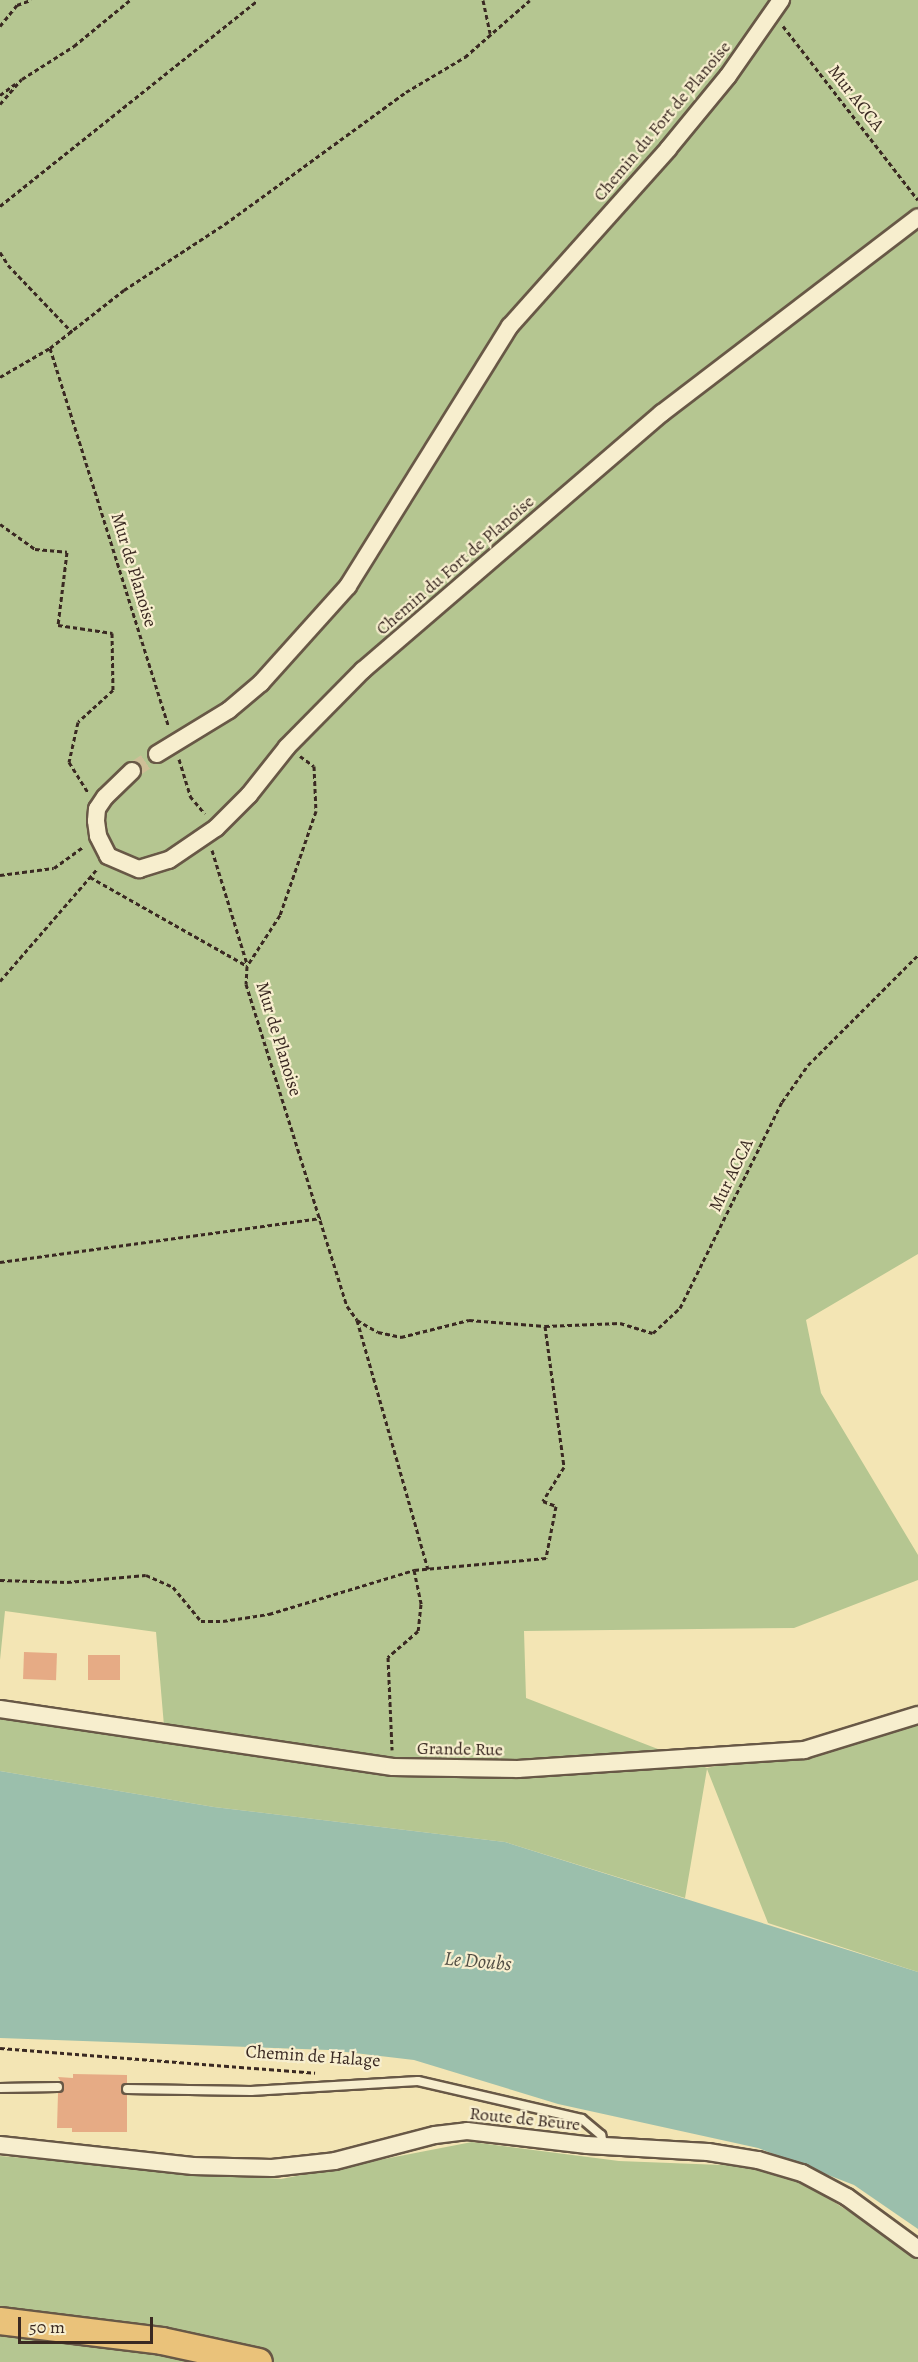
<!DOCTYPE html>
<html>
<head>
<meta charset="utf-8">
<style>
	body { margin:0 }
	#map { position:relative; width:918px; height:2362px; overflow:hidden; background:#f3e5b4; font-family:Alegreya,serif }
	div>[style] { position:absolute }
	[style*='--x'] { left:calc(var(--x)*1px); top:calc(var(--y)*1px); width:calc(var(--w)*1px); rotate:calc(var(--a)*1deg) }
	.green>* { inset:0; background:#b5c691 }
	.water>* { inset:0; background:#9bbfac }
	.building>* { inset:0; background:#e6ab85; transform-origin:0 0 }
	.minor-tunnel>* { height:16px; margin-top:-8px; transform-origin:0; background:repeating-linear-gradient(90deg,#cebf97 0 16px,transparent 0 24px) }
	.path>* { height:3px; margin-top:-1.5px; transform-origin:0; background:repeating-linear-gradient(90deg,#3a2922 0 4.5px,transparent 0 7.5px) }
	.roads { filter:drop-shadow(2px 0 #685846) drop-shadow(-2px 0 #685846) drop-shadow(0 2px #685846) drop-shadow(0 -2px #685846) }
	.service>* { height:8px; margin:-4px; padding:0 4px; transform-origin:4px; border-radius:4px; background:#f7eece }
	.minor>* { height:16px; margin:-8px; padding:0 8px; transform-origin:8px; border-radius:8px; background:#f7eece }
	.primary>* { height:26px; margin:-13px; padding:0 13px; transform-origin:13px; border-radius:13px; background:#eac27a }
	span { translate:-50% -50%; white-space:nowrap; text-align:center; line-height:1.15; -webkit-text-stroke:4.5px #f7eece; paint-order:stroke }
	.street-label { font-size:18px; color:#3a2922 }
	.water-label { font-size:20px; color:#524e44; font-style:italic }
	.scale { position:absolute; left:18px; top:2317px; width:135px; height:27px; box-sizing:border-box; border:3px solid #3a2922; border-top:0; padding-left:8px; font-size:18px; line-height:21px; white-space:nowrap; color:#3a2922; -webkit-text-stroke:4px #f7eece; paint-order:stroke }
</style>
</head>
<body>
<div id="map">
	<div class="green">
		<i style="clip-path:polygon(0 0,918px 0,918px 1254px,806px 1320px,821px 1393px,918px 1555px,918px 1580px,794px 1628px,524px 1631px,526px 1698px,707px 1768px,918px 1722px,918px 1972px,768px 1923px,707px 1769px,685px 1898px,505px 1842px,214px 1807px,0 1771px,0 1700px,164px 1726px,156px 1632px,5px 1611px,0 1660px)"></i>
		<i style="clip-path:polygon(472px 2142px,619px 2161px,747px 2166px,799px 2180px,918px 2255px,918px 2362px,0 2362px,0 2156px,281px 2179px)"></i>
	</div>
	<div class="water">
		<i style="clip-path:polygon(0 1771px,214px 1807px,505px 1842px,918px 1972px,918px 2229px,854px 2185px,758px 2148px,558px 2104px,414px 2060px,329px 2050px,0 2038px)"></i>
	</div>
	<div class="building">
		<i style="left:24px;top:1652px;width:33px;height:27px;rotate:2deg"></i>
		<i style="left:88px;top:1655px;width:32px;height:25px"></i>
		<i style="clip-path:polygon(73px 2074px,127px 2075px,127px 2083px,121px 2089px,127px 2095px,127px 2132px,72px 2132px,72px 2128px,57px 2128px,58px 2093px,64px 2087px,58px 2077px,73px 2078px)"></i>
	</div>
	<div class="minor-tunnel">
		<i style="--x:132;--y:771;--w:30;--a:-34"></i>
	</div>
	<div class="path">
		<i style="--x:483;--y:0;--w:34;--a:78"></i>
		<i style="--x:0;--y:26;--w:27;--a:-51"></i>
		<i style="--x:17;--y:5;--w:15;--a:-20"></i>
		<i style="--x:783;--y:26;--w:220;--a:52.2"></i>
		<i style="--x:0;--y:95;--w:19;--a:-36"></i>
		<i style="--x:0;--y:104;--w:33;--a:-49"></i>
		<i style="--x:22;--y:79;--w:62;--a:-32.4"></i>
		<i style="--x:74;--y:46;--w:72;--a:-39.4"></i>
		<i style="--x:0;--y:206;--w:330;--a:-38.6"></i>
		<i style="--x:0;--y:252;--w:15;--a:58"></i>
		<i style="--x:8;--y:265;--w:93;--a:46.3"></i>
		<i style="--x:50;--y:348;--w:397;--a:72.6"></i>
		<i style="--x:0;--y:377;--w:58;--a:-30.1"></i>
		<i style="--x:50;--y:348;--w:94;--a:-38.1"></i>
		<i style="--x:124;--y:290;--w:121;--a:-33.2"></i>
		<i style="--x:225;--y:224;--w:224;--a:-36.1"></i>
		<i style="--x:406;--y:92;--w:69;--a:-30.7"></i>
		<i style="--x:465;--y:57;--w:86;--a:-41.2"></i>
		<i style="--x:0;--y:524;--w:43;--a:35.5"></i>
		<i style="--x:35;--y:549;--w:32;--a:5"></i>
		<i style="--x:67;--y:552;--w:74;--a:97"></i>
		<i style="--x:58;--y:625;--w:55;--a:8.4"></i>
		<i style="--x:112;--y:633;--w:57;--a:89"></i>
		<i style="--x:113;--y:690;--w:47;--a:137.6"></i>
		<i style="--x:78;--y:722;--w:41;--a:102.7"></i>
		<i style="--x:69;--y:762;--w:36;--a:58"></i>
		<i style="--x:300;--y:756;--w:17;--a:36"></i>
		<i style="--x:314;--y:766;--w:45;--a:87.5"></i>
		<i style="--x:316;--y:811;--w:110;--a:109.1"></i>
		<i style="--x:280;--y:915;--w:61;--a:122.9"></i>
		<i style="--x:247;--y:966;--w:18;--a:93"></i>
		<i style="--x:246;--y:984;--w:337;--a:72.6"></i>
		<i style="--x:347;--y:1306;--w:17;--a:54"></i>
		<i style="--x:357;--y:1320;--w:24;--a:30"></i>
		<i style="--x:378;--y:1332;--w:24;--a:12"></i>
		<i style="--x:401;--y:1337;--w:70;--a:-14"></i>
		<i style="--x:469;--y:1320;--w:76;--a:4.5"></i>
		<i style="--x:545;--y:1326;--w:142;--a:82.3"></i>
		<i style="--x:564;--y:1467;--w:40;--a:122"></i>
		<i style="--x:543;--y:1501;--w:14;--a:21"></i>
		<i style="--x:556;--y:1506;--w:53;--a:100.9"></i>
		<i style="--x:546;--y:1558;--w:133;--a:174.8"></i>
		<i style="--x:414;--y:1570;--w:35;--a:78"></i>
		<i style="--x:421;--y:1604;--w:27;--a:96"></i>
		<i style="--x:418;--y:1631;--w:40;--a:139"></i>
		<i style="--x:388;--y:1657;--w:93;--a:87.5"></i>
		<i style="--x:179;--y:759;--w:39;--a:73"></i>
		<i style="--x:190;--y:796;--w:23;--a:50"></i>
		<i style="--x:212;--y:850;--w:119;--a:72.9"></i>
		<i style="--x:0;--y:875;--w:54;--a:-7.4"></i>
		<i style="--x:54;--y:868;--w:37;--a:-36"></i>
		<i style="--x:90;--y:877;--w:180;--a:29.5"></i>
		<i style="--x:0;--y:981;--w:148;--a:-49.1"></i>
		<i style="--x:0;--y:1262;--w:324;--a:-7.8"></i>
		<i style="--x:357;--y:1320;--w:259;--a:74.1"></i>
		<i style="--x:545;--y:1326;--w:75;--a:-2.3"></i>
		<i style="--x:620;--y:1323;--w:34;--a:17"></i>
		<i style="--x:653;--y:1333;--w:37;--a:-43"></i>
		<i style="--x:680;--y:1308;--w:230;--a:-63.7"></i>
		<i style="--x:782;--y:1102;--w:45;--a:-54.9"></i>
		<i style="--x:808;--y:1065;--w:156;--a:-45"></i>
		<i style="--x:0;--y:1580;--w:67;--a:1.7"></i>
		<i style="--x:67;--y:1582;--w:79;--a:-5.1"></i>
		<i style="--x:146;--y:1575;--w:30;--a:24"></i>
		<i style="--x:173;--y:1587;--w:44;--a:50.5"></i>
		<i style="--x:201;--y:1621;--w:22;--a:0"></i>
		<i style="--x:223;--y:1621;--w:47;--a:-8.7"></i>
		<i style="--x:269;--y:1614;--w:152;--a:-16.9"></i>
		<i style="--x:0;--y:2048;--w:316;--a:4.5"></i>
	</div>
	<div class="roads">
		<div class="service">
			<i style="--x:0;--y:2088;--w:58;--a:-1"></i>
			<i style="--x:127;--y:2089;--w:124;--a:0.9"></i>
			<i style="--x:251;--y:2091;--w:167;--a:-3.4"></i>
			<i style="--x:418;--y:2081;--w:168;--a:13"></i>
			<i style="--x:582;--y:2119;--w:25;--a:40"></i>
			<i style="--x:601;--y:2135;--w:11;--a:75"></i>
		</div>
		<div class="minor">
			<i style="--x:157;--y:754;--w:84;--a:-31.4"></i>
			<i style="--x:229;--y:710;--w:42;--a:-40.2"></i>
			<i style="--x:261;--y:683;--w:130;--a:-48.1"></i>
			<i style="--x:348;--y:586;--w:306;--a:-58.1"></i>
			<i style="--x:510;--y:326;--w:237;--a:-48.2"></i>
			<i style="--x:668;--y:149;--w:94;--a:-50.6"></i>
			<i style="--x:728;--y:76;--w:93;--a:-55.1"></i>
			<i style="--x:132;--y:771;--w:37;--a:136"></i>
			<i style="--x:105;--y:797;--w:14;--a:124"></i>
			<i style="--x:97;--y:809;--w:12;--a:95"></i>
			<i style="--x:96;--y:821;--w:15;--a:82"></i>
			<i style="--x:98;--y:836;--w:22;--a:63"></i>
			<i style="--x:108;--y:856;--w:34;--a:23"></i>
			<i style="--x:139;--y:869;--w:31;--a:-17"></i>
			<i style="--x:169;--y:860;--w:57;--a:-34.2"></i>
			<i style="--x:216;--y:828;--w:47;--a:-45"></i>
			<i style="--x:249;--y:795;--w:61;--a:-51.6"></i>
			<i style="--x:287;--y:747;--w:108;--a:-45.4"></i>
			<i style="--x:363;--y:670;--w:394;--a:-40.7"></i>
			<i style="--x:662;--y:413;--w:322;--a:-37.4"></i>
			<i style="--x:0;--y:1709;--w:397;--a:8.4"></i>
			<i style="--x:393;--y:1767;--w:125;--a:0.9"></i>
			<i style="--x:518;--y:1769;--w:287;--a:-3.8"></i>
			<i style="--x:804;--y:1750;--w:119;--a:-17.1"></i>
			<i style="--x:0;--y:2145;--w:194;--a:6.2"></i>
			<i style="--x:193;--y:2166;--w:79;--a:1.5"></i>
			<i style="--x:272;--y:2168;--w:63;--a:-6.3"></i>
			<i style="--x:335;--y:2161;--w:103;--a:-14.6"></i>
			<i style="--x:435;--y:2135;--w:32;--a:-7"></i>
			<i style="--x:467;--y:2131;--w:121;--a:6.7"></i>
			<i style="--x:587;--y:2145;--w:121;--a:3.3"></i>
			<i style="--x:708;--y:2152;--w:51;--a:9.1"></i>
			<i style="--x:758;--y:2160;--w:46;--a:16.5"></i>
			<i style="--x:802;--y:2173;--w:51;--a:28.1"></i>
			<i style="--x:847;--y:2197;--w:88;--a:36.2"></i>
		</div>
		<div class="primary">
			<i style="--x:0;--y:2321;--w:163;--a:7"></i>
			<i style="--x:162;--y:2341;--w:99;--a:12.2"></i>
		</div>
	</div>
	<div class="street-label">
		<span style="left:856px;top:98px;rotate:52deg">Mur ACCA</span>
		<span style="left:662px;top:121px;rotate:-50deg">Chemin du Fort de Planoise</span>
		<span style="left:455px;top:565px;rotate:-41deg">Chemin du Fort de Planoise</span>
		<span style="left:134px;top:570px;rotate:73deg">Mur de Planoise</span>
		<span style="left:279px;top:1039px;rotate:73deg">Mur de Planoise</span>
		<span style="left:731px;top:1175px;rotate:-64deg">Mur ACCA</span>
		<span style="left:460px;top:1749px;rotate:1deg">Grande Rue</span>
		<span style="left:313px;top:2056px;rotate:4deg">Chemin de Halage</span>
		<span style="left:525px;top:2119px;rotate:6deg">Route de Beure</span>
	</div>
	<div class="water-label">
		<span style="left:478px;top:1961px;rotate:5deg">Le Doubs</span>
	</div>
	<div class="scale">50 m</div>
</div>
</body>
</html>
